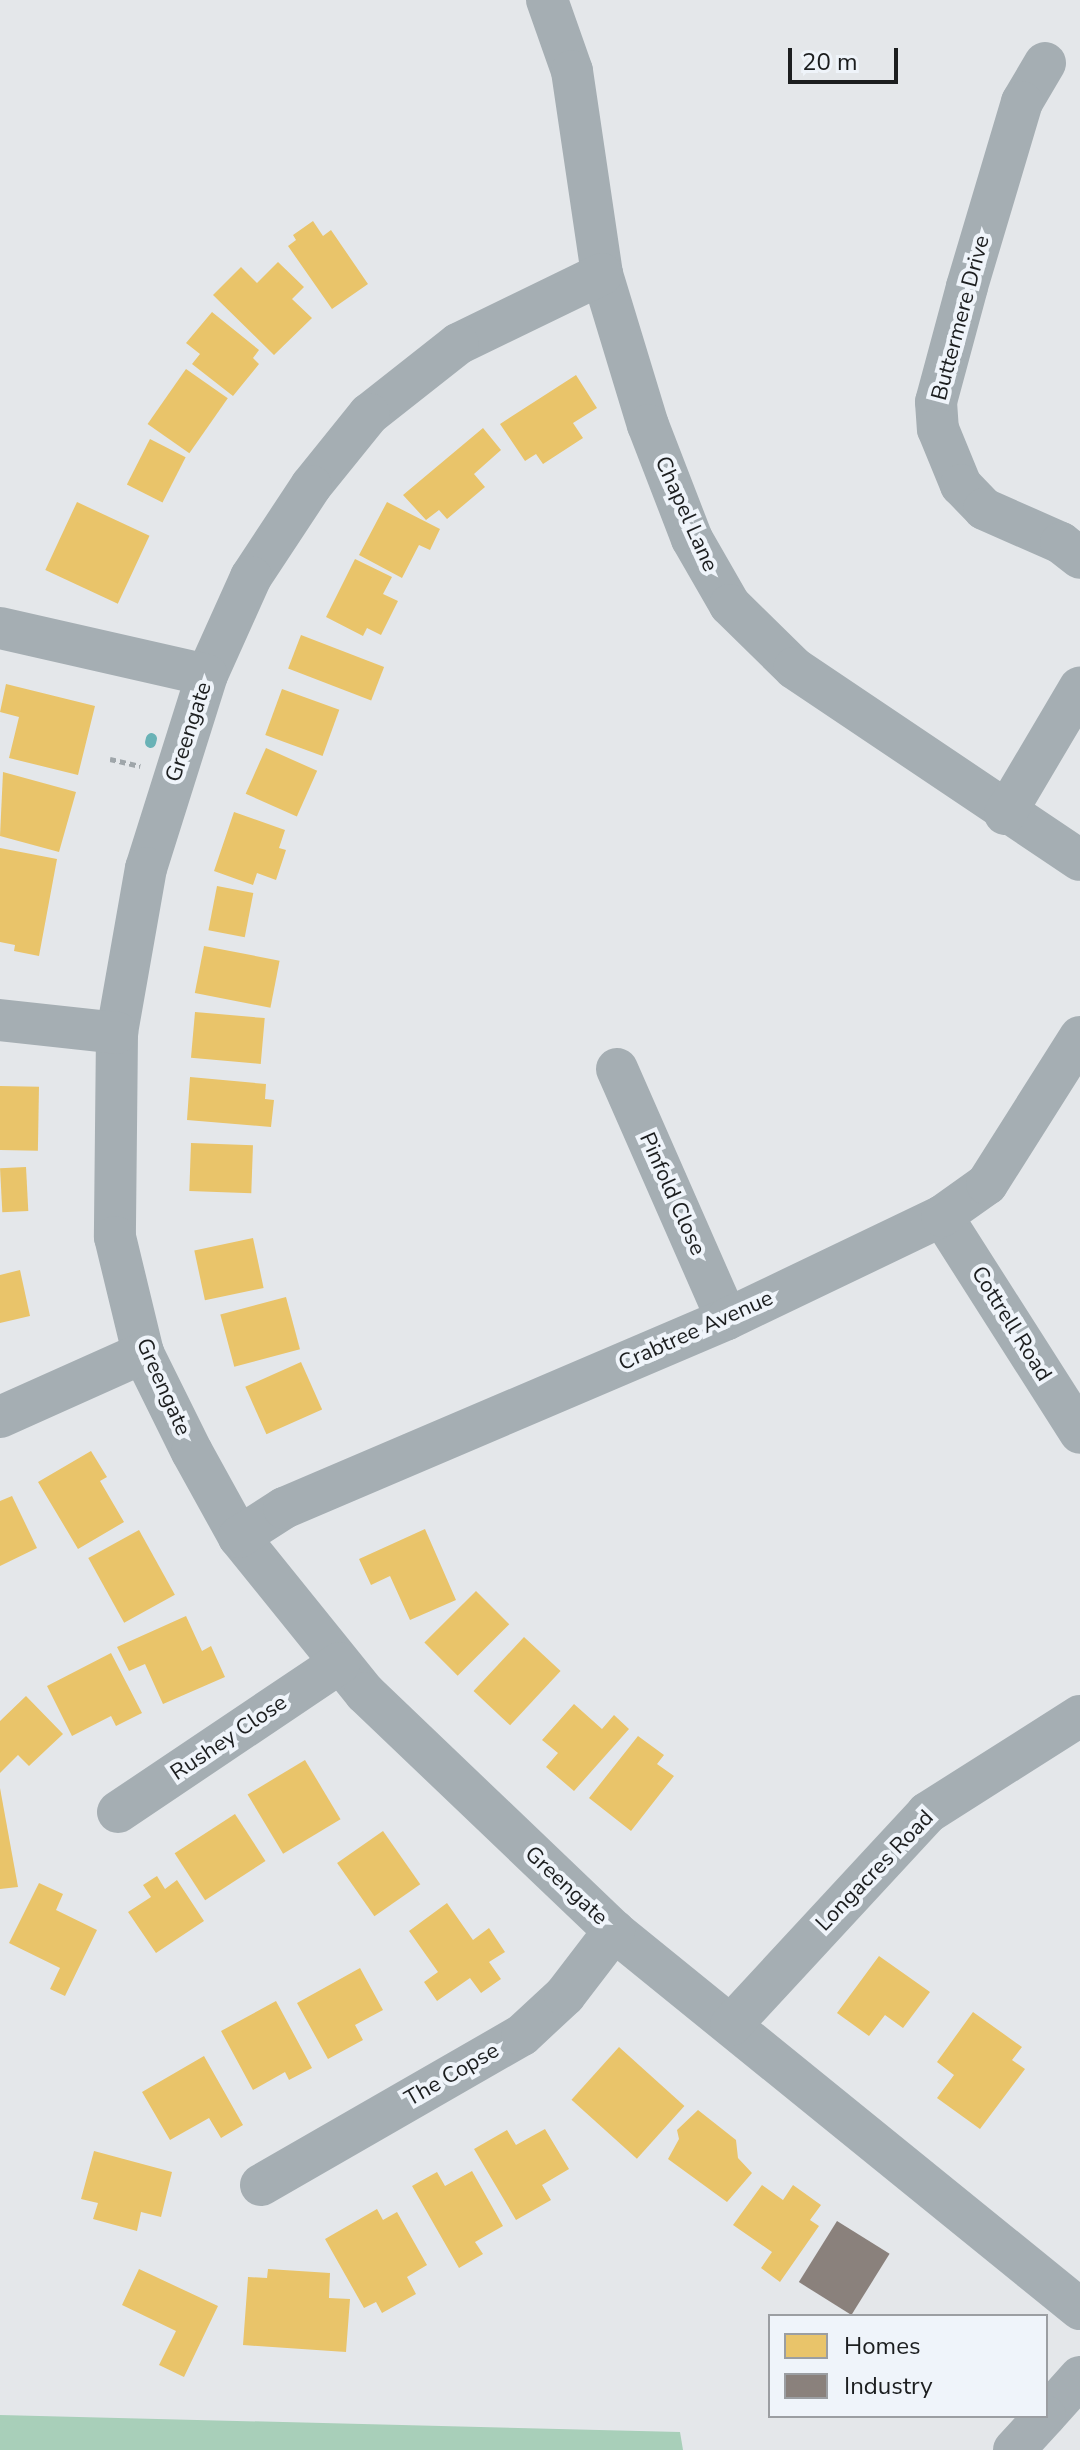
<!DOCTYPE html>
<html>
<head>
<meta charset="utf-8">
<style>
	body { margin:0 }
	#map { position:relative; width:1080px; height:2450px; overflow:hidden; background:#e4e7ea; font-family:"Nunito Sans",sans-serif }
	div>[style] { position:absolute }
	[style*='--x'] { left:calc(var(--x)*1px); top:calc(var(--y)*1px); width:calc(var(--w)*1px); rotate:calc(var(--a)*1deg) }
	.forest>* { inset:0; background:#a8cfb9 }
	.homes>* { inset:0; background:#e9c46a; transform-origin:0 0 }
	.industry>* { inset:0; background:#8a817c; transform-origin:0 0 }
	.stream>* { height:11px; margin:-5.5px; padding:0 5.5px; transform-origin:5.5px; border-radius:5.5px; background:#69b2b6 }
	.path>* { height:5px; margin-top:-2.5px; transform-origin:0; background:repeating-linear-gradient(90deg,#9fa6aa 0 6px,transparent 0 10px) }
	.minor>* { height:42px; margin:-21px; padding:0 21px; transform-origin:21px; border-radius:21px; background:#a5aeb3 }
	span { translate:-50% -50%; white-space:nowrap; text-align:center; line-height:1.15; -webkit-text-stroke:8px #eff4fa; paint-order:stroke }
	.street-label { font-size:22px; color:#1c1e1f }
	.legend { position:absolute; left:768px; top:2314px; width:280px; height:104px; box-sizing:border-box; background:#eff4fa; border:2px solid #9b9ea2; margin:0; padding:10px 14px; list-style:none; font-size:24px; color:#1c1e1f }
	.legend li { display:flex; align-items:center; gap:16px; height:40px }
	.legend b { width:40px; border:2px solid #9b9ea2 }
	.scale { position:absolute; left:788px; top:48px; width:110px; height:36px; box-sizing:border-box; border:4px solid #1c1e1f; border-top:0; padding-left:10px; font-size:24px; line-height:28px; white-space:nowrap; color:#1c1e1f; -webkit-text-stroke:6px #eff4fa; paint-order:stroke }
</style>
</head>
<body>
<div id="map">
	<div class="forest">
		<i style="clip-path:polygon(0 2415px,680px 2432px,683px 2450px,0 2450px)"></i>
	</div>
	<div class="homes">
		<i style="clip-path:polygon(313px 221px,323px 236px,331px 230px,368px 284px,332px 309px,288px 246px,296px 240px,293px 235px)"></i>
		<i style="clip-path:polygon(278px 262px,304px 287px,292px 299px,312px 318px,274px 355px,213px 295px,241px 267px,257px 283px)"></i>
		<i style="clip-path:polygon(212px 312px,259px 350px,253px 358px,259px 364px,233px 396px,192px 364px,200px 354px,186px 343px)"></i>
		<i style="left:186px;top:369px;width:51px;height:67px;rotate:35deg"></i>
		<i style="clip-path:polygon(576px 375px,597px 408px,573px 423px,583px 438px,543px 464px,536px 454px,525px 461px,500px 424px)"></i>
		<i style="clip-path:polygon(483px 428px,501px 450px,474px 474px,485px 487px,447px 519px,439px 510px,426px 520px,403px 495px)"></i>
		<i style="left:150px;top:439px;width:40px;height:51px;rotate:27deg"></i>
		<i style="left:77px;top:502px;width:80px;height:75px;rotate:25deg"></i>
		<i style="clip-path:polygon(387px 502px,440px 529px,430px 550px,419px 545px,402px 578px,359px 555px)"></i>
		<i style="clip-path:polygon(355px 559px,392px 577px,383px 594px,398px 601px,381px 635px,367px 628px,363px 636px,326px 617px)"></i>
		<i style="left:301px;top:635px;width:89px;height:36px;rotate:21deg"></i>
		<i style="clip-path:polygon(6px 684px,95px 706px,78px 775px,9px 758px,19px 717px,0 712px)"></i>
		<i style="left:282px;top:689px;width:61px;height:49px;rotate:20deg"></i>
		<i style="left:266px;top:748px;width:56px;height:50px;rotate:24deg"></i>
		<i style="clip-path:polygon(3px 772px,76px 792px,59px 852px,0 836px)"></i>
		<i style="clip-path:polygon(234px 812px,285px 830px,279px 848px,286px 850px,276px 880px,257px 873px,253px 885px,214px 871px)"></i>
		<i style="clip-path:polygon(0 848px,57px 859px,39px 956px,14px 951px,15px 945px,0 942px)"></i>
		<i style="left:217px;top:886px;width:37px;height:45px;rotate:11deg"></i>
		<i style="left:204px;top:946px;width:77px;height:48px;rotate:11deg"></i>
		<i style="left:195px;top:1012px;width:70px;height:46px;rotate:5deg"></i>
		<i style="clip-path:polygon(190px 1077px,266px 1084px,265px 1099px,274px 1100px,271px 1127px,187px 1120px)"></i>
		<i style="left:0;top:1086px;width:39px;height:64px;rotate:1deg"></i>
		<i style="left:191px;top:1143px;width:62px;height:48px;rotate:2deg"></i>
		<i style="left:26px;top:1167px;width:44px;height:26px;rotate:87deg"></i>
		<i style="left:253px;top:1238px;width:51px;height:60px;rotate:78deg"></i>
		<i style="clip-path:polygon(20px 1270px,30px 1316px,0 1323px,0 1275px)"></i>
		<i style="left:286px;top:1297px;width:54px;height:68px;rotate:75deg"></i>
		<i style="left:301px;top:1362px;width:52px;height:61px;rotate:66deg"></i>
		<i style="clip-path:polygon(91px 1451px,107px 1477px,100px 1481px,124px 1522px,78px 1549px,38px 1482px)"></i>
		<i style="clip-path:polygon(12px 1496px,37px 1548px,0 1566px,0 1501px)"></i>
		<i style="clip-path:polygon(425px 1529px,456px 1600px,410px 1620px,390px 1576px,371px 1585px,359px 1559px)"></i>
		<i style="left:139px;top:1530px;width:74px;height:58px;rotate:61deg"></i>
		<i style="left:476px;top:1591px;width:47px;height:73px;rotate:45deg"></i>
		<i style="clip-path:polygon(186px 1616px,202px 1651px,211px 1646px,225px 1677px,163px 1704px,145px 1664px,129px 1671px,117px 1647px)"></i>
		<i style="left:524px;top:1637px;width:50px;height:74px;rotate:43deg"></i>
		<i style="clip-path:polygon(111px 1653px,142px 1713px,116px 1726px,111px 1716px,72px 1736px,47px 1686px)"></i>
		<i style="clip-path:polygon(26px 1696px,63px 1734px,29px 1766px,18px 1755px,0 1773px,0 1721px)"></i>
		<i style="clip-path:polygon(574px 1704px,602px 1729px,614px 1715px,629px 1729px,574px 1791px,546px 1767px,558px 1753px,542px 1740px)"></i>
		<i style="clip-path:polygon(638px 1736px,664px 1755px,657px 1764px,674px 1776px,631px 1831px,589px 1798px)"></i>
		<i style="left:305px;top:1760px;width:69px;height:67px;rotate:59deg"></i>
		<i style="clip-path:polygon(0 1788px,18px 1887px,0 1889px)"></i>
		<i style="left:235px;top:1814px;width:56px;height:72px;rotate:57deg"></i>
		<i style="left:383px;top:1831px;width:65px;height:56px;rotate:55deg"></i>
		<i style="clip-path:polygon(157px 1876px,165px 1889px,177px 1880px,204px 1921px,156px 1953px,128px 1912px,151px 1897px,143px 1885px)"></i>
		<i style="clip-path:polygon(39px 1883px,63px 1894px,56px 1910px,97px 1930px,65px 1996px,50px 1989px,60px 1968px,9px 1943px)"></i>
		<i style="clip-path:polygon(447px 1903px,473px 1940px,489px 1928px,505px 1952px,489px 1962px,501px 1979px,481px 1993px,470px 1978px,437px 2001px,424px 1982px,438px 1972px,409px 1931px)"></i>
		<i style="clip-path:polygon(879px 1956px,930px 1992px,903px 2028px,885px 2015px,869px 2036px,837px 2013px)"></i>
		<i style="clip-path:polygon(360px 1968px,383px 2010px,355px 2025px,363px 2040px,328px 2059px,297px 2003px)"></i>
		<i style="clip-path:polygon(276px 2001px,312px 2068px,289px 2080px,285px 2072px,253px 2090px,221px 2031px)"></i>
		<i style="clip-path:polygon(973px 2012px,1022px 2047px,1012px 2060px,1025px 2069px,980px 2129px,937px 2098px,954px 2075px,937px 2062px)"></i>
		<i style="left:619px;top:2047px;width:88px;height:71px;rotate:42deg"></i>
		<i style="clip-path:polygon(204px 2056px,243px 2125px,221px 2138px,209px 2118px,170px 2140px,142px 2092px)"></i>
		<i style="clip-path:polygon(698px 2110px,736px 2140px,738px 2158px,752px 2173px,727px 2202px,668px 2159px,679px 2139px,677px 2130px)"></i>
		<i style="clip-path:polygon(545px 2129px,569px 2169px,542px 2185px,551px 2200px,516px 2220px,474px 2149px,507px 2130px,516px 2145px)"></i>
		<i style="clip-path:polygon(94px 2151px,172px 2172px,161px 2217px,141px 2212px,137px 2231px,93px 2219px,98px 2203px,81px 2199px)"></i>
		<i style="clip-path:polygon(472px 2171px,503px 2226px,475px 2242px,483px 2254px,459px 2268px,412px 2186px,437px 2172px,445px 2186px)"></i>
		<i style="clip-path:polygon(762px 2185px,783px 2200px,793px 2185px,821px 2205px,810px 2220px,819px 2226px,780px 2282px,761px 2268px,772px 2252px,733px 2225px)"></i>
		<i style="clip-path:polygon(377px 2209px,383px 2220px,397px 2212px,427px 2265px,407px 2277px,416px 2294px,382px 2313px,376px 2302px,364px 2308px,325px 2239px)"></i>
		<i style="clip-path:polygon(139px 2269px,218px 2306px,184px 2377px,159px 2365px,176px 2331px,122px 2305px)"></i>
		<i style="clip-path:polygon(268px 2269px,330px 2273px,329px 2298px,350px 2299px,346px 2352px,243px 2345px,248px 2277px,267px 2278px)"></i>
	</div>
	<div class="industry">
		<i style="left:837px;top:2221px;width:62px;height:72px;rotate:32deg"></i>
	</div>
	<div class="stream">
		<i style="--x:150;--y:742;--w:4;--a:-76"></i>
	</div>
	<div class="path">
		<i style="--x:110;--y:759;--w:31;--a:13"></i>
	</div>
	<div class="minor">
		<i style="--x:547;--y:0;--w:75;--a:70.6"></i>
		<i style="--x:572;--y:71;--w:205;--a:81.6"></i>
		<i style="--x:602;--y:274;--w:158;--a:73.1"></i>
		<i style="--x:648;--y:425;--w:122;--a:68.9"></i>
		<i style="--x:692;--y:539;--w:76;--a:60.1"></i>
		<i style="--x:730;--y:605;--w:90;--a:44.5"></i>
		<i style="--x:794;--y:668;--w:344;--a:33.9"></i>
		<i style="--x:1045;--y:63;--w:45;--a:120.5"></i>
		<i style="--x:1022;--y:102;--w:193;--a:106.6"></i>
		<i style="--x:967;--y:287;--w:119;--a:105.1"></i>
		<i style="--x:936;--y:402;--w:27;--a:86"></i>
		<i style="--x:938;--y:429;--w:61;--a:67.7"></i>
		<i style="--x:961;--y:485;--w:33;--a:46"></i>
		<i style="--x:984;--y:509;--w:84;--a:23.8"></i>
		<i style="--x:1061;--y:543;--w:24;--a:38"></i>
		<i style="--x:602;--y:274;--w:160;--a:154.1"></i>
		<i style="--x:458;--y:344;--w:113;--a:141.8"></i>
		<i style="--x:369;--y:414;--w:92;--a:128.9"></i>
		<i style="--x:311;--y:486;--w:109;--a:123.4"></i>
		<i style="--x:251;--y:577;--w:107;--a:114.2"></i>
		<i style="--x:207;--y:675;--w:202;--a:107.5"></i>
		<i style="--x:146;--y:868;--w:168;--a:100"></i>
		<i style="--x:117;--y:1033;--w:204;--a:90.6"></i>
		<i style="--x:115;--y:1237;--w:119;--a:76.4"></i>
		<i style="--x:143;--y:1353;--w:110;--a:63.7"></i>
		<i style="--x:192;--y:1452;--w:97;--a:61.1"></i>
		<i style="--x:239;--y:1537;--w:201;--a:51.1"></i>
		<i style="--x:365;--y:1693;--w:344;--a:43.7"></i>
		<i style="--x:614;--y:1931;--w:600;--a:39.05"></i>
		<i style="--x:0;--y:628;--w:212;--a:12.8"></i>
		<i style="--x:1005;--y:814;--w:147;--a:-59.4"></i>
		<i style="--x:0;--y:1020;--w:118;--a:6.3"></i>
		<i style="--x:617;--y:1069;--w:273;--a:66.3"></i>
		<i style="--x:942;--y:1216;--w:257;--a:57.5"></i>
		<i style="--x:0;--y:1417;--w:157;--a:-24.1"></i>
		<i style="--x:239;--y:1537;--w:54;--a:-32.8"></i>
		<i style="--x:284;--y:1508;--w:482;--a:-23.1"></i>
		<i style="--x:727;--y:1319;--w:238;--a:-25.6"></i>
		<i style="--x:942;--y:1216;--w:55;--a:-35.4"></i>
		<i style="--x:987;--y:1184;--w:174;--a:-57.7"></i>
		<i style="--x:118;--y:1812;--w:267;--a:-33.9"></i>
		<i style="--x:731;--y:2025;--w:289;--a:-47.2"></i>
		<i style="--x:927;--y:1813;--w:181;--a:-32.4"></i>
		<i style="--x:261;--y:2185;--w:301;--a:-29.9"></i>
		<i style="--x:522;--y:2035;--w:59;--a:-42.9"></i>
		<i style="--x:565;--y:1995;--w:81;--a:-52.6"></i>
		<i style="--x:1046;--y:2415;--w:51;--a:-48.2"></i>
		<i style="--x:1014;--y:2450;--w:46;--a:-47.6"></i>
	</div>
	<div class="street-label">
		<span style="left:961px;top:318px;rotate:-75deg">Buttermere Drive</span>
		<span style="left:686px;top:514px;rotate:66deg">Chapel Lane</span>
		<span style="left:189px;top:732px;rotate:-72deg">Greengate</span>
		<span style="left:672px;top:1194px;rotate:66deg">Pinfold Close</span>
		<span style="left:1011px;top:1324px;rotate:58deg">Cottrell Road</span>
		<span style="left:696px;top:1331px;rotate:-24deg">Crabtree Avenue</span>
		<span style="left:163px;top:1387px;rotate:66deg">Greengate</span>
		<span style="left:229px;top:1738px;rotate:-34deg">Rushey Close</span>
		<span style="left:875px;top:1871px;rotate:-46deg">Longacres Road</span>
		<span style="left:566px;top:1886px;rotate:43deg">Greengate</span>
		<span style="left:452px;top:2075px;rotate:-30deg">The Copse</span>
	</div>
	<ul class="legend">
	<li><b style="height:22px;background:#e9c46a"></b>Homes</li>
	<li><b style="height:22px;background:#8a817c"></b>Industry</li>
	</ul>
	<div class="scale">20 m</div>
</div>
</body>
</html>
